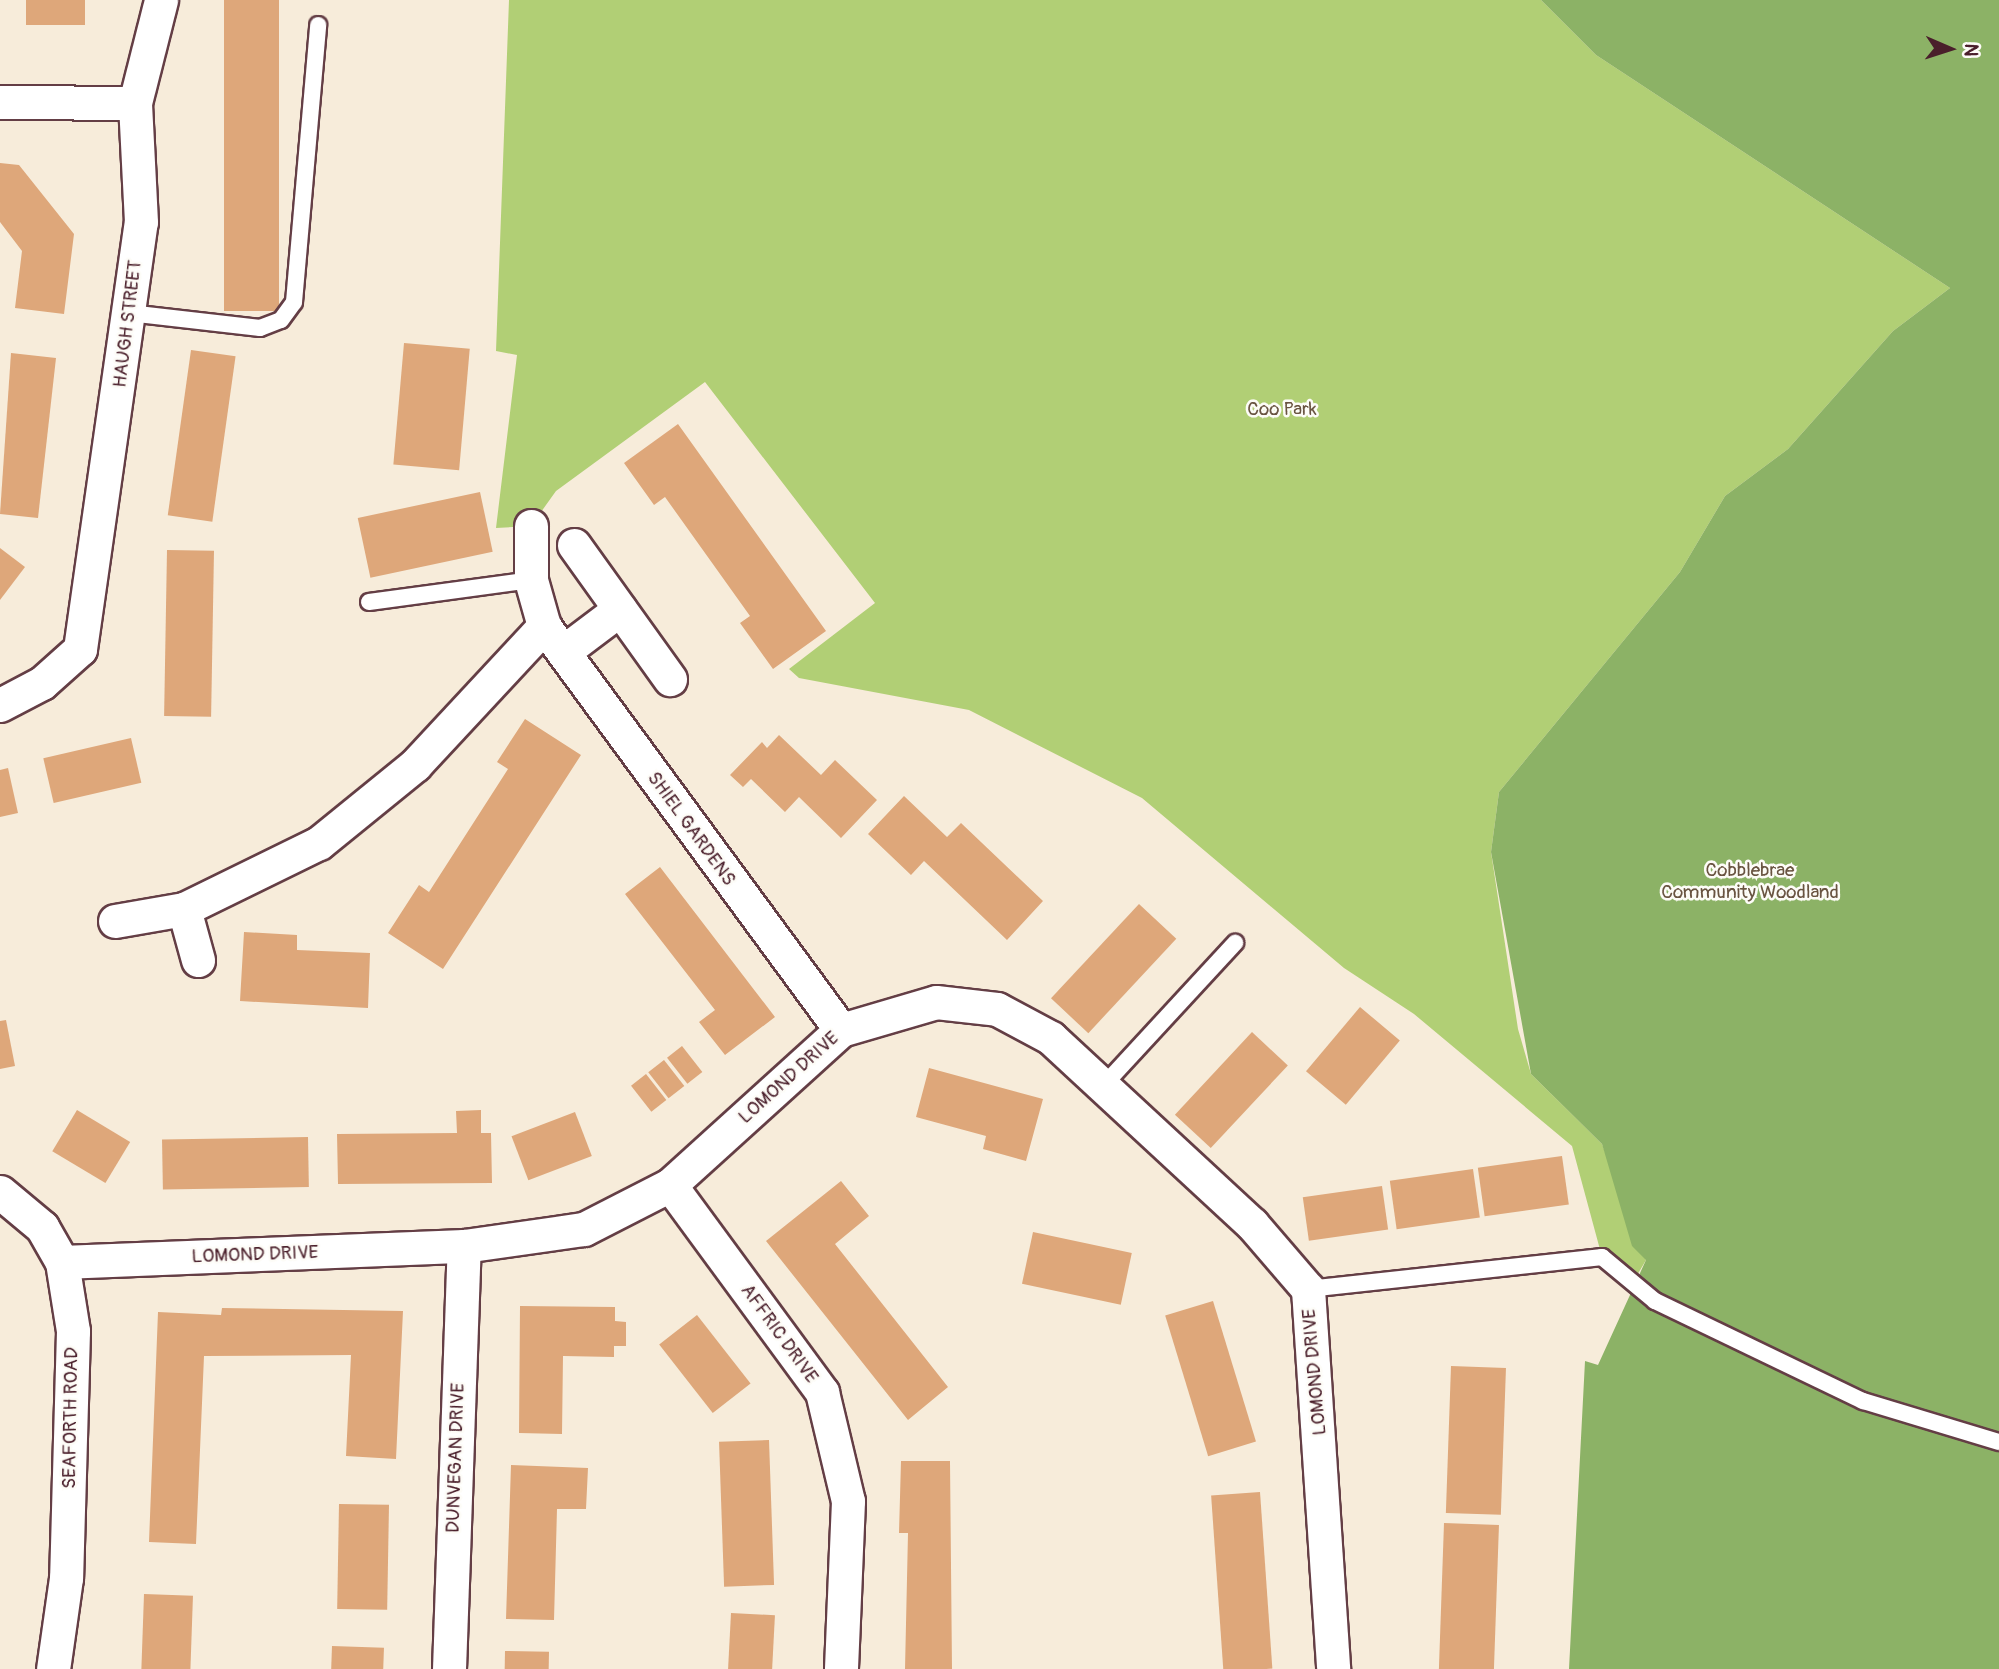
<!DOCTYPE html>
<html>
<head>
<meta charset="utf-8">
<style>
	body { margin:0 }
	#map { position:relative; width:1999px; height:1669px; overflow:hidden; background:#f7ecda; font-family:Pangolin,sans-serif }
	div>[style] { position:absolute }
	[style*='--x'] { left:calc(var(--x)*1px); top:calc(var(--y)*1px); width:calc(var(--w)*1px); rotate:calc(var(--a)*1deg) }
	.green>* { inset:0; background:#b1cf75 }
	.forest>* { inset:0; background:#8cb266 }
	.building>* { inset:0; background:#dea77a; transform-origin:0 0 }
	.roads { filter:drop-shadow(2px 0 #643e45) drop-shadow(-2px 0 #643e45) drop-shadow(0 2px #643e45) drop-shadow(0 -2px #643e45) }
	.lane>* { height:16px; margin:-8px; padding:0 8px; transform-origin:8px; border-radius:8px; background:#fff }
	.street>* { height:33px; margin:-16.5px; padding:0 16.5px; transform-origin:16.5px; border-radius:16.5px; background:#fff }
	span { translate:-50% -50%; white-space:nowrap; text-align:center; line-height:1.15; -webkit-text-stroke:5px #fdfcf7; paint-order:stroke }
	.street-label { font-size:19px; color:#4a1f2b }
	.park-label { font-size:19px; color:#695441 }
	.north { position:absolute; left:1915px; top:14px; width:70px; height:70px; -webkit-text-stroke:5px #fdfcf7; paint-order:stroke; rotate:93deg; font-size:19px; font-weight:700; line-height:28px; text-align:center; color:#4a1f2b }
	.north::after { content:''; display:block; margin:auto; width:24px; height:32px; background:#4a1f2b; clip-path:polygon(50% 0,100% 100%,50% 72%,0 100%) }
</style>
</head>
<body>
<div id="map">
	<div class="green">
		<i style="clip-path:polygon(509px 0,1541px 0,1596px 55px,1950px 288px,1893px 331px,1788px 449px,1725px 496px,1680px 572px,1499px 792px,1491px 852px,1518px 1029px,1531px 1074px,1602px 1144px,1646px 1260px,1632px 1284px,1602px 1257px,1572px 1146px,1414px 1014px,1344px 968px,1142px 798px,969px 710px,799px 678px,789px 669px,875px 603px,705px 382px,556px 491px,531px 526px,496px 528px,517px 355px,496px 351px)"></i>
	</div>
	<div class="forest">
		<i style="clip-path:polygon(1541px 0,1999px 0,1999px 1669px,1569px 1669px,1585px 1361px,1598px 1365px,1646px 1260px,1632px 1246px,1602px 1144px,1531px 1074px,1491px 852px,1499px 792px,1680px 572px,1725px 496px,1788px 449px,1893px 331px,1950px 288px,1596px 55px)"></i>
	</div>
	<div class="building">
		<i style="left:26px;top:0;width:59px;height:25px"></i>
		<i style="left:224px;top:0;width:55px;height:311px"></i>
		<i style="clip-path:polygon(0 163px,19px 165px,74px 234px,64px 314px,15px 308px,22px 251px,0 222px)"></i>
		<i style="left:404px;top:343px;width:66px;height:122px;rotate:5deg"></i>
		<i style="left:191px;top:350px;width:45px;height:167px;rotate:8deg"></i>
		<i style="clip-path:polygon(11px 353px,56px 358px,38px 518px,0 514px)"></i>
		<i style="clip-path:polygon(678px 424px,826px 631px,773px 669px,740px 623px,750px 616px,665px 497px,654px 505px,624px 463px)"></i>
		<i style="left:480px;top:492px;width:61px;height:125px;rotate:78deg"></i>
		<i style="clip-path:polygon(0 548px,25px 567px,0 600px)"></i>
		<i style="left:167px;top:550px;width:47px;height:166px;rotate:1deg"></i>
		<i style="clip-path:polygon(525px 719px,581px 755px,443px 969px,388px 933px,419px 885px,429px 892px,508px 769px,497px 762px)"></i>
		<i style="clip-path:polygon(779px 735px,821px 775px,835px 760px,877px 800px,841px 838px,799px 797px,785px 812px,751px 779px,743px 787px,730px 775px,762px 742px,767px 748px)"></i>
		<i style="left:131px;top:738px;width:46px;height:90px;rotate:77deg"></i>
		<i style="clip-path:polygon(8px 768px,18px 813px,0 817px,0 770px)"></i>
		<i style="clip-path:polygon(904px 796px,947px 837px,961px 823px,1043px 901px,1007px 940px,924px 861px,911px 875px,868px 834px)"></i>
		<i style="clip-path:polygon(660px 867px,775px 1017px,725px 1055px,699px 1022px,715px 1010px,625px 894px)"></i>
		<i style="left:1139px;top:904px;width:51px;height:129px;rotate:43deg"></i>
		<i style="clip-path:polygon(244px 932px,297px 935px,297px 950px,370px 953px,368px 1008px,240px 1001px)"></i>
		<i style="left:1360px;top:1007px;width:52px;height:84px;rotate:40deg"></i>
		<i style="clip-path:polygon(6px 1020px,15px 1066px,0 1069px,0 1021px)"></i>
		<i style="left:1252px;top:1032px;width:49px;height:113px;rotate:43deg"></i>
		<i style="left:682px;top:1046px;width:33px;height:19px;rotate:52deg"></i>
		<i style="left:664px;top:1060px;width:33px;height:20px;rotate:52deg"></i>
		<i style="clip-path:polygon(929px 1068px,1043px 1099px,1026px 1161px,983px 1149px,986px 1136px,916px 1117px)"></i>
		<i style="left:646px;top:1074px;width:33px;height:19px;rotate:52deg"></i>
		<i style="left:77px;top:1110px;width:62px;height:48px;rotate:31deg"></i>
		<i style="clip-path:polygon(481px 1110px,481px 1133px,491px 1133px,492px 1183px,338px 1184px,337px 1134px,457px 1133px,456px 1111px)"></i>
		<i style="left:575px;top:1112px;width:47px;height:68px;rotate:69deg"></i>
		<i style="left:308px;top:1137px;width:50px;height:146px;rotate:89deg"></i>
		<i style="left:1562px;top:1156px;width:49px;height:85px;rotate:82deg"></i>
		<i style="left:1473px;top:1169px;width:49px;height:84px;rotate:82deg"></i>
		<i style="clip-path:polygon(841px 1181px,869px 1216px,835px 1244px,948px 1387px,908px 1420px,766px 1241px)"></i>
		<i style="left:1382px;top:1186px;width:44px;height:80px;rotate:82deg"></i>
		<i style="left:1033px;top:1232px;width:101px;height:53px;rotate:12deg"></i>
		<i style="left:1213px;top:1301px;width:147px;height:50px;rotate:73deg"></i>
		<i style="clip-path:polygon(520px 1306px,615px 1307px,615px 1321px,626px 1322px,626px 1346px,614px 1346px,614px 1357px,563px 1356px,562px 1434px,519px 1433px)"></i>
		<i style="clip-path:polygon(222px 1308px,403px 1311px,396px 1459px,346px 1456px,351px 1355px,204px 1356px,196px 1544px,149px 1542px,158px 1312px,221px 1315px)"></i>
		<i style="left:697px;top:1315px;width:87px;height:48px;rotate:52deg"></i>
		<i style="left:1451px;top:1366px;width:55px;height:147px;rotate:2deg"></i>
		<i style="left:769px;top:1440px;width:145px;height:50px;rotate:88deg"></i>
		<i style="clip-path:polygon(901px 1461px,950px 1461px,952px 1669px,905px 1669px,908px 1533px,899px 1533px)"></i>
		<i style="clip-path:polygon(511px 1465px,588px 1468px,586px 1509px,557px 1509px,554px 1620px,506px 1619px)"></i>
		<i style="left:1260px;top:1492px;width:177px;height:49px;rotate:86deg"></i>
		<i style="left:339px;top:1504px;width:50px;height:105px;rotate:1deg"></i>
		<i style="left:1444px;top:1523px;width:55px;height:146px;rotate:2deg"></i>
		<i style="left:144px;top:1594px;width:49px;height:75px;rotate:2deg"></i>
		<i style="left:731px;top:1613px;width:44px;height:56px;rotate:3deg"></i>
		<i style="left:332px;top:1646px;width:52px;height:23px;rotate:2deg"></i>
		<i style="left:505px;top:1651px;width:44px;height:18px;rotate:1deg"></i>
	</div>
	<div class="roads">
		<div class="lane">
			<i style="--x:129;--y:313;--w:132;--a:6.5"></i>
			<i style="--x:260;--y:328;--w:22;--a:-21"></i>
			<i style="--x:281;--y:320;--w:22;--a:-54"></i>
			<i style="--x:294;--y:302;--w:278;--a:-85"></i>
			<i style="--x:369;--y:602;--w:163;--a:-7.7"></i>
			<i style="--x:1103;--y:1086;--w:195;--a:-47.3"></i>
			<i style="--x:1308;--y:1289;--w:296;--a:-6.2"></i>
			<i style="--x:1602;--y:1257;--w:69;--a:39.7"></i>
			<i style="--x:1655;--y:1301;--w:231;--a:25.7"></i>
			<i style="--x:1863;--y:1401;--w:142;--a:16.8"></i>
		</div>
		<div class="street">
			<i style="--x:0;--y:102;--w:135;--a:0.4"></i>
			<i style="--x:531;--y:526;--w:54;--a:90"></i>
			<i style="--x:531;--y:580;--w:48;--a:74.2"></i>
			<i style="--x:574;--y:545;--w:165;--a:54.4"></i>
			<i style="--x:567;--y:649;--w:66;--a:-37"></i>
			<i style="--x:0;--y:705;--w:47;--a:-27.6"></i>
			<i style="--x:42;--y:683;--w:51;--a:-41.8"></i>
			<i style="--x:80;--y:649;--w:431;--a:-81.9"></i>
			<i style="--x:141;--y:222;--w:119;--a:-92.9"></i>
			<i style="--x:135;--y:103;--w:106;--a:-75.8"></i>
			<i style="--x:184;--y:909;--w:53;--a:74.6"></i>
			<i style="--x:115;--y:921;--w:70;--a:-9.9"></i>
			<i style="--x:184;--y:909;--w:150;--a:-26.1"></i>
			<i style="--x:319;--y:843;--w:124;--a:-39.1"></i>
			<i style="--x:415;--y:765;--w:190;--a:-47.1"></i>
			<i style="--x:544;--y:626;--w:501;--a:53.68"></i>
			<i style="--x:670;--y:1185;--w:257;--a:53.7"></i>
			<i style="--x:822;--y:1392;--w:112;--a:76.6"></i>
			<i style="--x:848;--y:1501;--w:168;--a:92.4"></i>
			<i style="--x:0;--y:1192;--w:55;--a:39.8"></i>
			<i style="--x:42;--y:1227;--w:40;--a:60.3"></i>
			<i style="--x:62;--y:1262;--w:70;--a:80.9"></i>
			<i style="--x:73;--y:1331;--w:247;--a:91.6"></i>
			<i style="--x:66;--y:1578;--w:92;--a:98.1"></i>
			<i style="--x:62;--y:1262;--w:402;--a:-2.3"></i>
			<i style="--x:464;--y:1246;--w:121;--a:-8.1"></i>
			<i style="--x:584;--y:1229;--w:97;--a:-27.1"></i>
			<i style="--x:670;--y:1185;--w:231;--a:-42.2"></i>
			<i style="--x:841;--y:1030;--w:99;--a:-16.4"></i>
			<i style="--x:936;--y:1002;--w:61;--a:6.5"></i>
			<i style="--x:997;--y:1009;--w:61;--a:28.2"></i>
			<i style="--x:1051;--y:1038;--w:274;--a:42.8"></i>
			<i style="--x:1252;--y:1224;--w:86;--a:49.3"></i>
			<i style="--x:1308;--y:1289;--w:381;--a:86.2"></i>
			<i style="--x:449;--y:1669;--w:423;--a:-88"></i>
		</div>
	</div>
	<div class="street-label">
		<span style="left:128px;top:324px;rotate:-83deg">HAUGH STREET</span>
		<span style="left:691px;top:829px;rotate:54deg">SHIEL GARDENS</span>
		<span style="left:789px;top:1078px;rotate:-42deg">LOMOND DRIVE</span>
		<span style="left:255px;top:1255px;rotate:-2deg">LOMOND DRIVE</span>
		<span style="left:779px;top:1334px;rotate:54deg">AFFRIC DRIVE</span>
		<span style="left:1315px;top:1372px;rotate:-95deg">LOMOND DRIVE</span>
		<span style="left:71px;top:1418px;rotate:-89deg">SEAFORTH ROAD</span>
		<span style="left:456px;top:1458px;rotate:-88deg">DUNVEGAN DRIVE</span>
	</div>
	<div class="park-label">
		<span style="left:1282px;top:410px">Coo Park</span>
		<span style="left:1750px;top:882px">Cobblebrae<br>Community Woodland</span>
	</div>
	<div class="north">N</div>
</div>
</body>
</html>
